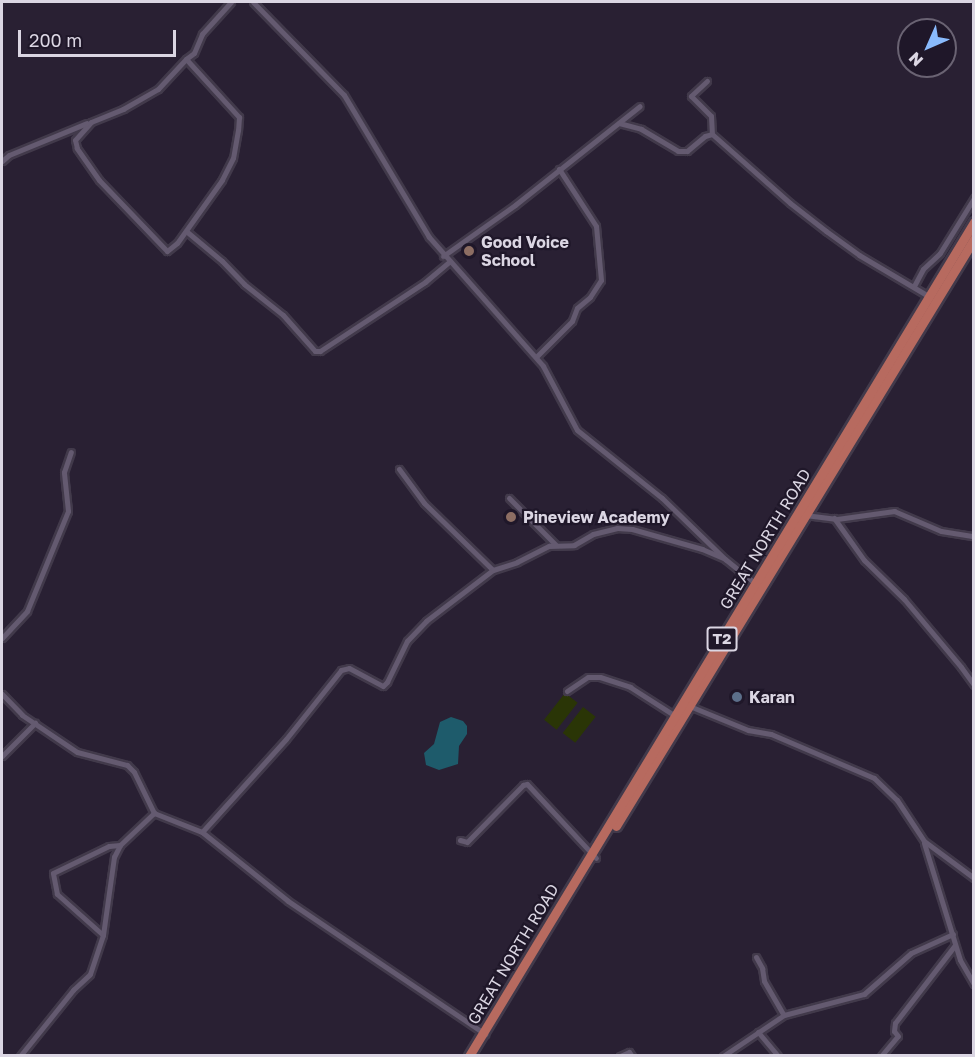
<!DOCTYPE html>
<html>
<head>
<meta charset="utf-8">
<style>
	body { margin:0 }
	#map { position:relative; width:975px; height:1057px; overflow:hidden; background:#292033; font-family:"Golos Text",sans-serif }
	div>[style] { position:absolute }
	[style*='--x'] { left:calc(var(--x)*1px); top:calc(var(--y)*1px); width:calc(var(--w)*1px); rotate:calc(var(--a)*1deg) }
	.green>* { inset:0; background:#2a3506; transform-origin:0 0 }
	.water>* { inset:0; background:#1e5b6b }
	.roads { filter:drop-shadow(2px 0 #423a4b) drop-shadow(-2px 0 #423a4b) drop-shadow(0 2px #423a4b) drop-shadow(0 -2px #423a4b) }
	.street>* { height:5px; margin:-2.5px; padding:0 2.5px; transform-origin:2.5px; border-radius:2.5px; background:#645a70 }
	.highway>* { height:9px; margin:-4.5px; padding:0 4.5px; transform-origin:4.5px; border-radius:4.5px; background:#b76a5f }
	.dots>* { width:16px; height:16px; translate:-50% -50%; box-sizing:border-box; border:3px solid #1f1729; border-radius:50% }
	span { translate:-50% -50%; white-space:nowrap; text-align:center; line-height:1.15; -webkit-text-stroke:4.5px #1f1729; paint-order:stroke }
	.shield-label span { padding:2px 4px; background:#1f1729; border:2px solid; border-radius:4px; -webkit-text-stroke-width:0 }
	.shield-label { font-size:15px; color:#dbd6e3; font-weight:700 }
	.poi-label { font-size:16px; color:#dbd6e3; font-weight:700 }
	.left { translate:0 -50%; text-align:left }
	.street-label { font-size:16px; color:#dbd6e3 }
	.frame { position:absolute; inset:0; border:3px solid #dbd6e3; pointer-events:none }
	.north { position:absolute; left:897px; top:18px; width:60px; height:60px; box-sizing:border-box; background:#1f1729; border:2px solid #6a6373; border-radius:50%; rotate:225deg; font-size:16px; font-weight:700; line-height:24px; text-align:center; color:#dbd6e3 }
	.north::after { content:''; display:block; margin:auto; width:21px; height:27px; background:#89bafc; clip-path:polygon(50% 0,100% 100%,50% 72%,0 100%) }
	.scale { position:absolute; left:18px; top:30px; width:158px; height:27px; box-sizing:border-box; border:3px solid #dbd6e3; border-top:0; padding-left:8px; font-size:18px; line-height:21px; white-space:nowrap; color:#dbd6e3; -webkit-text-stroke:4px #1f1729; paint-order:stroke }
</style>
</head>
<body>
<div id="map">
	<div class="green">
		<i style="left:565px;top:693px;width:16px;height:34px;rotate:38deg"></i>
		<i style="left:583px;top:707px;width:16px;height:33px;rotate:38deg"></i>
	</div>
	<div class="water">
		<i style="clip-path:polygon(451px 717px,463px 721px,467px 726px,467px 734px,459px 746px,458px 764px,439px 770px,426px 765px,424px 753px,434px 744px,440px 722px)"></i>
	</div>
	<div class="roads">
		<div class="street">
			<i style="--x:253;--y:2;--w:130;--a:45.6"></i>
			<i style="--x:344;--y:95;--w:165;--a:59.1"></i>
			<i style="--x:429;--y:237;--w:172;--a:48.5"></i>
			<i style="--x:543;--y:366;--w:72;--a:62"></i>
			<i style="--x:577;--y:430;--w:109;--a:38.7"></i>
			<i style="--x:662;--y:498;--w:88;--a:44.1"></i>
			<i style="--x:725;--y:559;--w:40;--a:39"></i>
			<i style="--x:186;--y:59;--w:79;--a:47.6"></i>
			<i style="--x:239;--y:117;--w:13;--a:94"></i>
			<i style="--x:238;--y:130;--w:28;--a:100"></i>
			<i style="--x:233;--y:158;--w:25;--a:117"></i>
			<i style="--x:222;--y:180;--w:77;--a:125.5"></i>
			<i style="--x:177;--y:243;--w:13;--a:141"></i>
			<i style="--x:167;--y:251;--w:98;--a:-133.8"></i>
			<i style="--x:99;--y:180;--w:39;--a:-125"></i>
			<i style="--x:77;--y:148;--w:8;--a:-104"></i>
			<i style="--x:75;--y:140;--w:24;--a:-48"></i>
			<i style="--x:91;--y:122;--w:35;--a:-22"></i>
			<i style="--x:123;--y:109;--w:40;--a:-29.7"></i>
			<i style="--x:158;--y:89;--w:41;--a:-47"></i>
			<i style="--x:186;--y:59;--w:10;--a:-37"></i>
			<i style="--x:194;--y:53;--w:21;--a:-67"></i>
			<i style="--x:202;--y:34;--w:43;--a:-47.8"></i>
			<i style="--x:707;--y:81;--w:22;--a:137"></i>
			<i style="--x:691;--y:96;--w:28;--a:45"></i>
			<i style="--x:711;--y:116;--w:18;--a:87"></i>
			<i style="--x:712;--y:134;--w:104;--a:41.5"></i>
			<i style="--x:790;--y:203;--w:46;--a:37.9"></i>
			<i style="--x:826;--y:231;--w:41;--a:36"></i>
			<i style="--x:859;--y:255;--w:82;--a:30.6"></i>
			<i style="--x:619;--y:123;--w:23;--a:15"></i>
			<i style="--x:641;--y:129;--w:43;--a:30.7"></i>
			<i style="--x:678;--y:151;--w:9;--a:0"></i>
			<i style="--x:687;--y:151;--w:23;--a:-40"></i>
			<i style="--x:705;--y:136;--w:7;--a:-16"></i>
			<i style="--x:2;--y:161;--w:9;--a:-41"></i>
			<i style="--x:9;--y:155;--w:84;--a:-22.3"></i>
			<i style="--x:186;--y:231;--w:47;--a:39.8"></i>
			<i style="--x:222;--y:261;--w:32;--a:46"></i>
			<i style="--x:244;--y:284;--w:50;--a:38.5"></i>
			<i style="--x:283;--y:315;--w:48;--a:48.4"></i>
			<i style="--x:315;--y:351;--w:5;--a:0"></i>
			<i style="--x:320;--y:351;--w:126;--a:-33.3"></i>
			<i style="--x:425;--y:282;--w:31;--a:-40"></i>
			<i style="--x:443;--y:256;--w:88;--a:-35.3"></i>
			<i style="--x:515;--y:205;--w:159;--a:-38.4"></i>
			<i style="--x:914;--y:286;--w:19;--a:-62"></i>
			<i style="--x:923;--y:269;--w:23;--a:-43"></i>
			<i style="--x:940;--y:253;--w:65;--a:-58.3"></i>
			<i style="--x:536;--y:357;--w:51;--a:-45"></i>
			<i style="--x:572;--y:321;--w:14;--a:-69"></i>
			<i style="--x:577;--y:308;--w:17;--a:-40"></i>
			<i style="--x:590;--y:297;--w:20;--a:-57"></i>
			<i style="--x:601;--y:280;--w:54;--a:-95.3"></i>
			<i style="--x:596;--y:226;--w:68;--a:-123"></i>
			<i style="--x:399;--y:469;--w:42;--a:53.7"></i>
			<i style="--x:424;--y:503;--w:96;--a:44.2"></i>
			<i style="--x:509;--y:498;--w:66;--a:45"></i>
			<i style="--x:805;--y:515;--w:32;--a:7"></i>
			<i style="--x:837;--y:519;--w:58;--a:-8"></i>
			<i style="--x:894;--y:511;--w:51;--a:23.1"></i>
			<i style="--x:941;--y:531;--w:33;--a:9"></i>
			<i style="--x:834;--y:518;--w:52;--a:54.5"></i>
			<i style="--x:864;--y:560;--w:56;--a:44.3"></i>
			<i style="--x:904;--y:599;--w:89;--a:50"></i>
			<i style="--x:961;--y:667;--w:22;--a:54"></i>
			<i style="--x:2;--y:638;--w:37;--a:-47"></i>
			<i style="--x:27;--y:611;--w:108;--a:-67.7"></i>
			<i style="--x:68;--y:511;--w:39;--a:-96"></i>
			<i style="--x:64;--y:472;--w:21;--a:-71"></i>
			<i style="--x:567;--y:691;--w:25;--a:-34"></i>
			<i style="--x:588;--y:677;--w:12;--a:0"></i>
			<i style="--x:600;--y:677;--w:32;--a:18"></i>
			<i style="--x:630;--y:687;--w:56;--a:32.6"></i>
			<i style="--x:2;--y:694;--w:29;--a:46"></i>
			<i style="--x:22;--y:715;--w:66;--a:33.9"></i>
			<i style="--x:77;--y:752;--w:52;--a:14.6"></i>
			<i style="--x:127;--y:765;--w:10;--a:45"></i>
			<i style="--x:134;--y:772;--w:46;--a:64"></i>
			<i style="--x:154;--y:813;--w:52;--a:21.6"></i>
			<i style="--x:202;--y:832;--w:110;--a:38.7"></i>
			<i style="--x:288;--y:901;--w:238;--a:34"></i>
			<i style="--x:687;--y:705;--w:66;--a:22.3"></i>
			<i style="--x:748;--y:730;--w:23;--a:10"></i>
			<i style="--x:771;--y:734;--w:112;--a:23.1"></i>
			<i style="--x:874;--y:778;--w:32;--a:44"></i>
			<i style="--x:897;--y:800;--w:49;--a:56.6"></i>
			<i style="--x:924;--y:841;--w:62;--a:36.5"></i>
			<i style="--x:2;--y:756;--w:47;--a:-45"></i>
			<i style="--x:202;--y:832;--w:125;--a:-47.9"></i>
			<i style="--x:286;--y:739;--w:88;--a:-51.4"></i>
			<i style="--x:341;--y:670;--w:8;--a:-14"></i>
			<i style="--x:349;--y:668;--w:38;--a:28"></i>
			<i style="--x:383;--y:686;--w:6;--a:-45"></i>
			<i style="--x:387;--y:682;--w:46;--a:-64"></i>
			<i style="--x:407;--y:641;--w:28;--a:-46"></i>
			<i style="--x:426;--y:621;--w:84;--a:-37.3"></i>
			<i style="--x:493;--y:570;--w:25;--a:-18"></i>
			<i style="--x:517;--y:562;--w:36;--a:-27"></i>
			<i style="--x:549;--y:546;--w:25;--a:-2"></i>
			<i style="--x:574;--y:545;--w:22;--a:-30"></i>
			<i style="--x:593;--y:534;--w:25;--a:-14"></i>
			<i style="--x:617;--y:528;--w:15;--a:4"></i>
			<i style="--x:632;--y:529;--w:73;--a:15.9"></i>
			<i style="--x:702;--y:549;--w:23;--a:23"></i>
			<i style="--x:460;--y:840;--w:7;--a:16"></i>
			<i style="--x:467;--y:842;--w:80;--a:-45.5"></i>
			<i style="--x:523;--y:785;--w:4;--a:-14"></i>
			<i style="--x:527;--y:784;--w:101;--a:47"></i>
			<i style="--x:924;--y:843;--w:122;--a:72.9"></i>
			<i style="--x:960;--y:960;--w:28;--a:60"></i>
			<i style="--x:103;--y:935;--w:62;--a:-138.3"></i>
			<i style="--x:57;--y:894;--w:21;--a:-101"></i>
			<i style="--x:53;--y:873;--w:62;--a:-25.7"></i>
			<i style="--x:109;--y:846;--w:11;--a:-5"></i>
			<i style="--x:756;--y:957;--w:13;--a:61"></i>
			<i style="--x:762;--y:968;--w:13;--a:81"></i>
			<i style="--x:764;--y:981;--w:39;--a:60"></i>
			<i style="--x:758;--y:1032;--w:31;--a:50"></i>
			<i style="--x:20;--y:1056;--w:85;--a:-51.2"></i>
			<i style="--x:73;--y:990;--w:23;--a:-43"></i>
			<i style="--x:90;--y:974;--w:41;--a:-71.6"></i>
			<i style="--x:103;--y:935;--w:79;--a:-82"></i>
			<i style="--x:114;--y:857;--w:13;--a:-63"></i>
			<i style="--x:120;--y:845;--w:47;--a:-43.3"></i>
			<i style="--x:620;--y:1056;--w:10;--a:-24"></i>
			<i style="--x:629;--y:1052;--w:5;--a:53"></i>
			<i style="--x:723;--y:1056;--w:73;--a:-33.9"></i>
			<i style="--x:784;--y:1015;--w:83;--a:-14.7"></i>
			<i style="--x:864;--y:994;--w:62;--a:-41.1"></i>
			<i style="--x:911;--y:953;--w:46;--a:-24.3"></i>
			<i style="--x:881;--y:1056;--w:26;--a:-50"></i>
			<i style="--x:898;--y:1036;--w:6;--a:-129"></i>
			<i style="--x:894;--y:1031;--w:8;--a:-83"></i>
			<i style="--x:895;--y:1023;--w:98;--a:-52.4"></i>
		</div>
		<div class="highway">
			<i style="--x:616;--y:826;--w:688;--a:-58.62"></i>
			<i style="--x:469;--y:1056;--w:975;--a:-58.8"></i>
		</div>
	</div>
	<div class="dots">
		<i style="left:469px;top:251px;background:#8d6e63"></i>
		<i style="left:511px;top:517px;background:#8d6e63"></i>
		<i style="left:737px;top:697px;background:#5c6f8a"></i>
	</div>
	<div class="shield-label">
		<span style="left:722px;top:639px">T2</span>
	</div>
	<div class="poi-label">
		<span class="left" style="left:481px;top:251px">Good Voice<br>School</span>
		<span class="left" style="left:523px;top:517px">Pineview Academy</span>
		<span class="left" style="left:749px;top:697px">Karan</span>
	</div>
	<div class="street-label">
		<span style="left:765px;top:539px;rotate:-59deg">GREAT NORTH ROAD</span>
		<span style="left:513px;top:954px;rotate:-59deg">GREAT NORTH ROAD</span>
	</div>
	<div class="frame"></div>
	<div class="north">N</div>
	<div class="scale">200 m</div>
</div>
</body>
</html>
